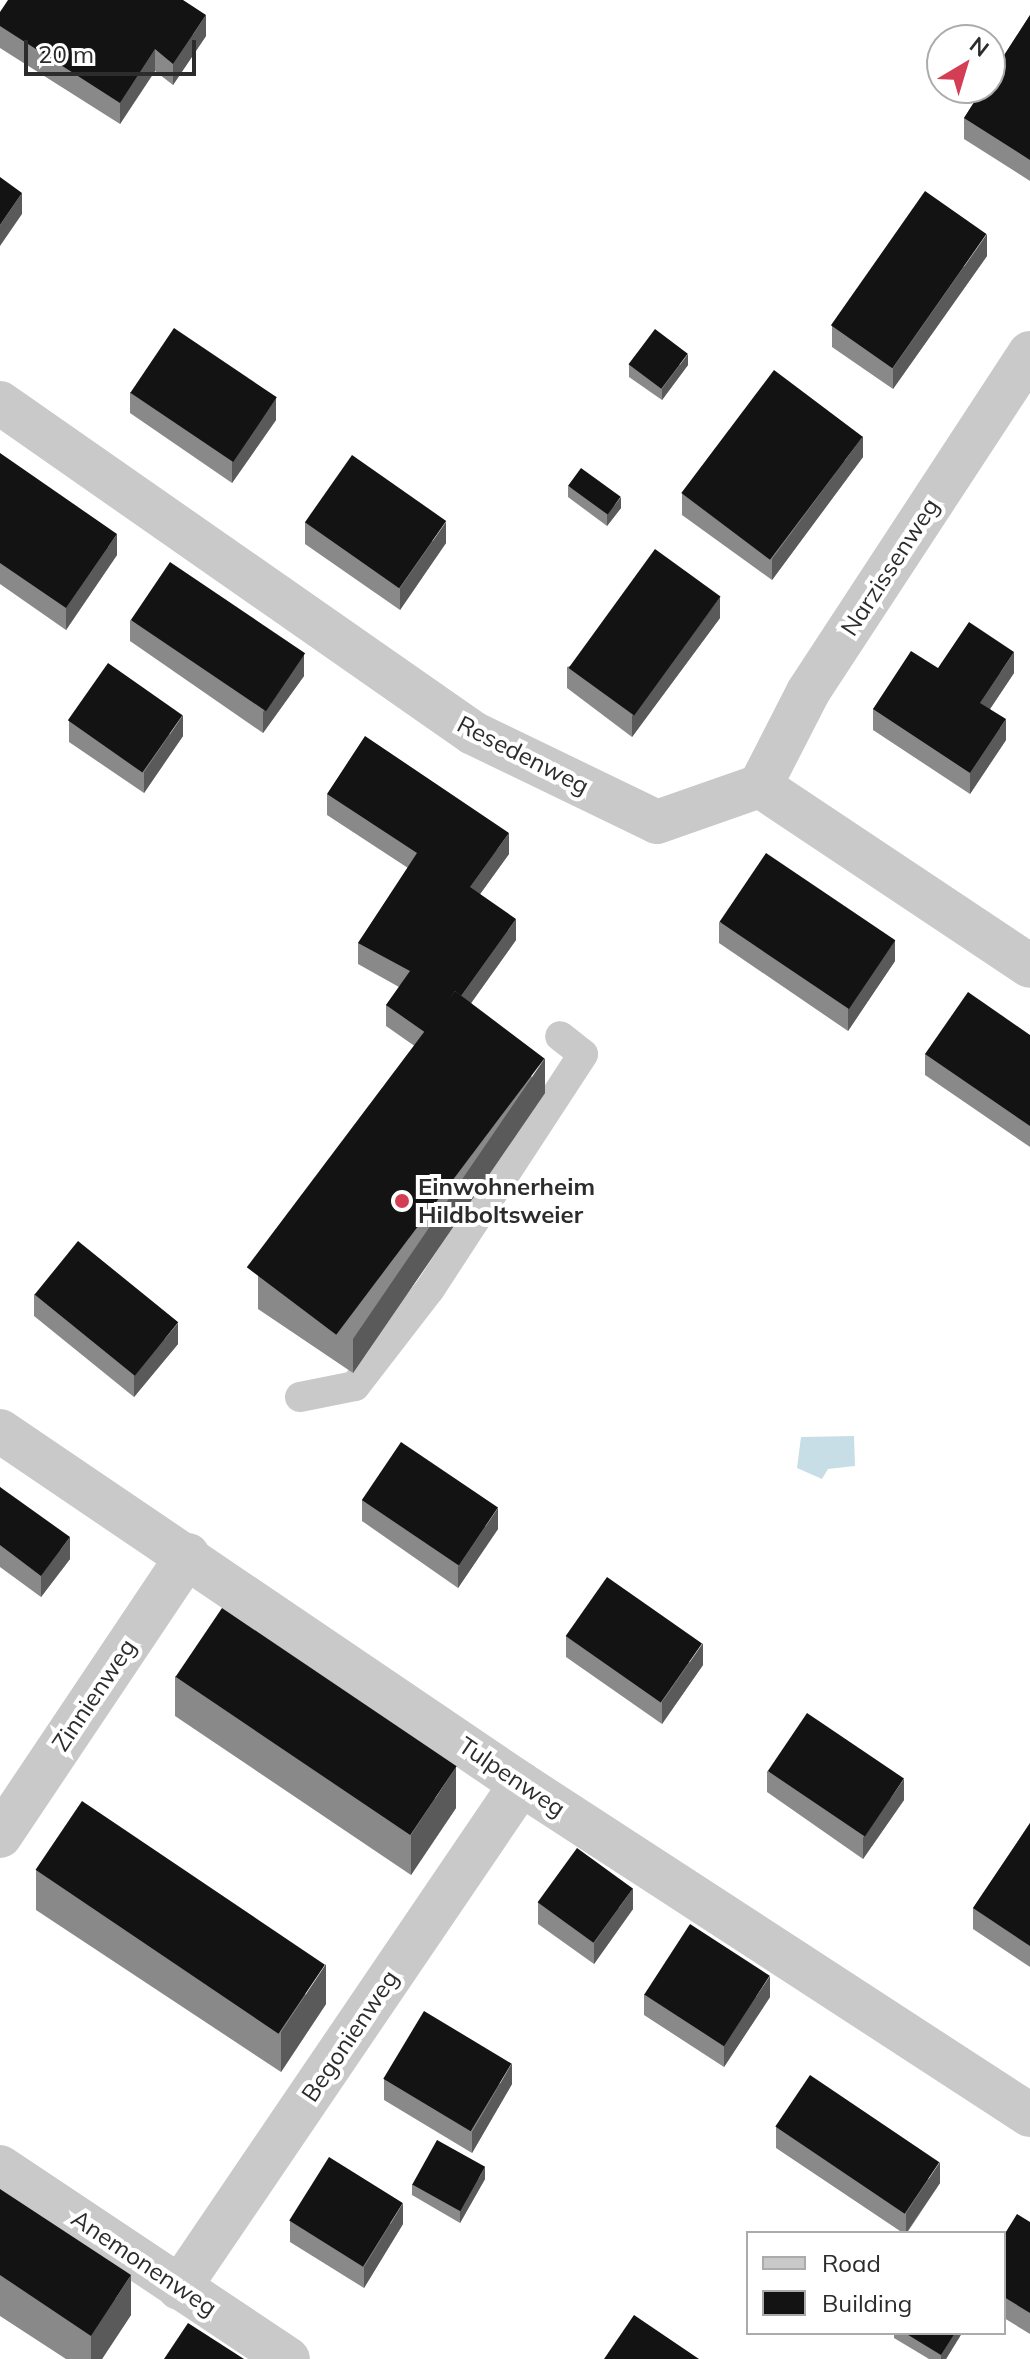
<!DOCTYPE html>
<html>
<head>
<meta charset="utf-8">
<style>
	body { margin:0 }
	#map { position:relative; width:1030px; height:2359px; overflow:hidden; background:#fff; font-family:Mulish,sans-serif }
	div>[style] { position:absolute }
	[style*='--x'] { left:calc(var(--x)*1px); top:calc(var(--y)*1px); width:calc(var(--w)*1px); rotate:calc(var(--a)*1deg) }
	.water>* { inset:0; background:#c8dee7 }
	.lane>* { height:30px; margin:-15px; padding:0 15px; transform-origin:15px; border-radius:15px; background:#c9c9c9 }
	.street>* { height:44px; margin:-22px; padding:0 22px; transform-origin:22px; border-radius:22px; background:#c9c9c9 }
	.wall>* { inset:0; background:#898989 }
	.shaded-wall>* { inset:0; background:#5a5a5a }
	.building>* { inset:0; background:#131313; transform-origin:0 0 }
	.dots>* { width:22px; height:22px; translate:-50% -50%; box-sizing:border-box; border:4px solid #fff; border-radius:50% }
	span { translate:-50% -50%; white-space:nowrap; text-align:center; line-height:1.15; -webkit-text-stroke:8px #fff; paint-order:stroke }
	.street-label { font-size:24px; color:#2c2c2c }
	.poi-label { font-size:24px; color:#2c2c2c; font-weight:700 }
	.left { translate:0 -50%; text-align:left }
	.legend { position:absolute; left:746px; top:2231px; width:260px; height:104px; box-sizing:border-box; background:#fff; border:2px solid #ababab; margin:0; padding:10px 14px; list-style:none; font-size:24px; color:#2c2c2c }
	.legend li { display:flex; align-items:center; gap:16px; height:40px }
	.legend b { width:40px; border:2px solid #ababab }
	.north { position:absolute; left:926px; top:24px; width:80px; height:80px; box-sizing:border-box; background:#fff; border:2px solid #ababab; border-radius:50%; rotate:38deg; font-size:22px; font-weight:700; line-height:32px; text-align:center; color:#2c2c2c }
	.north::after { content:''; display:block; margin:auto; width:28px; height:36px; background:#d33e55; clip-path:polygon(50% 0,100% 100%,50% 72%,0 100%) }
	.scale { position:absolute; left:24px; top:40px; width:172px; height:36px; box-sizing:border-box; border:4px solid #2c2c2c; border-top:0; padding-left:10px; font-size:24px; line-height:28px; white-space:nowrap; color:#2c2c2c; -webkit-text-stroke:6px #fff; paint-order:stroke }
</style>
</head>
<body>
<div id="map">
	<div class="water">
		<i style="clip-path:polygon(854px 1436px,855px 1466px,828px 1469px,822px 1479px,797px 1468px,801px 1437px)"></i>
	</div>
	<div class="lane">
		<i style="--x:300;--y:1397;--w:56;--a:-11.3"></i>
		<i style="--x:355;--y:1386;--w:123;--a:-52.3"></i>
		<i style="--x:430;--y:1289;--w:280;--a:-56.9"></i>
		<i style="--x:583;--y:1054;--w:29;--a:-142"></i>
	</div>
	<div class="street">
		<i style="--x:0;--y:403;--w:577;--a:34.9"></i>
		<i style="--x:473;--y:733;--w:204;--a:25.8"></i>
		<i style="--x:657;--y:822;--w:109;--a:-19.3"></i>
		<i style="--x:760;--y:786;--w:324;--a:33.7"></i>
		<i style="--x:760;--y:786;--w:106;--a:-62.9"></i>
		<i style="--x:808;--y:692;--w:405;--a:-56.8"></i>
		<i style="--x:0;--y:1431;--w:629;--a:34.12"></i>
		<i style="--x:521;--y:1784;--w:607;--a:33.04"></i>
		<i style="--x:0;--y:1836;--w:338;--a:-56.2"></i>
		<i style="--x:0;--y:2167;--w:346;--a:33.7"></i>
		<i style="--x:179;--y:2288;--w:609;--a:-55.84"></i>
	</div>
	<div class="wall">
		<i style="clip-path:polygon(0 12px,206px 36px,173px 85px,155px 71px,120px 124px,0 48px)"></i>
		<i style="clip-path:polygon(1030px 15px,1030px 181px,964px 139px,964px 118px)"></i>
		<i style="clip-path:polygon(987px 256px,893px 389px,832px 347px,832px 326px)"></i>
		<i style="clip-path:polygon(629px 365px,688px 365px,662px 400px,629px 377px)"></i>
		<i style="clip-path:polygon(130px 392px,276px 420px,232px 483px,130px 413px)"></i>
		<i style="clip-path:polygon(0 453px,117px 555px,66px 630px,0 584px)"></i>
		<i style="clip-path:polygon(863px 457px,772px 580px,682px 515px,682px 494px)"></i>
		<i style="clip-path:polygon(568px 486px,621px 508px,607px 526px,568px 497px)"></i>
		<i style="clip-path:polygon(305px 522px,446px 543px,400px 610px,305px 544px)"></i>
		<i style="clip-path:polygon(720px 618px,632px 737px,567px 688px,567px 667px)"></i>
		<i style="clip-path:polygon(130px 620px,304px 676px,263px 733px,130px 641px)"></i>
		<i style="clip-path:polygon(938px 668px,1014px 673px,990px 709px,1006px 740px,970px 794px,873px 730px,873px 709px)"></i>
		<i style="clip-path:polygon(69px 721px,183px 736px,144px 793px,69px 742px)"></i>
		<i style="clip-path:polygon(327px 794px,509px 854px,480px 894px,516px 940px,471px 1003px,545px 1093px,353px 1373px,258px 1309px,258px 1275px,416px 1047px,386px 1026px,386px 1005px,399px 987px,358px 964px,358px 943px,408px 868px,327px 815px)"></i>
		<i style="clip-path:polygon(719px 922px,895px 961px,848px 1031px,719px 943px)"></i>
		<i style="clip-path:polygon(1030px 1035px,1030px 1147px,925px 1075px,925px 1054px)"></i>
		<i style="clip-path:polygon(34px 1294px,178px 1344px,134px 1397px,34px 1316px)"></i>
		<i style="clip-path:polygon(0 1487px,70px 1559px,41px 1597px,0 1567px)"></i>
		<i style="clip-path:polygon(362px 1500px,498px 1529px,458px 1588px,362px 1521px)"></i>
		<i style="clip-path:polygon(566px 1636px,703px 1665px,662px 1724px,566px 1657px)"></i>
		<i style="clip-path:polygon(175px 1676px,456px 1808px,411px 1875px,175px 1716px)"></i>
		<i style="clip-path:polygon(767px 1771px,904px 1800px,863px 1859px,767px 1792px)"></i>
		<i style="clip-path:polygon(1030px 1823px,1030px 1967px,973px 1929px,973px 1908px)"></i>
		<i style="clip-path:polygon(36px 1870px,326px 2004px,281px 2072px,36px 1910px)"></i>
		<i style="clip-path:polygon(538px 1902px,633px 1909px,594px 1964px,538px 1924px)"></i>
		<i style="clip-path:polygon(644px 1994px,770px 1997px,724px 2067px,644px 2015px)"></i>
		<i style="clip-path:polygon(384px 2079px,512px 2084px,472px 2153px,384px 2100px)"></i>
		<i style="clip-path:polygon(776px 2127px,940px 2183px,907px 2233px,903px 2233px,776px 2148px)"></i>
		<i style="clip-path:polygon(485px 2179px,460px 2223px,412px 2195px,412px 2184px)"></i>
		<i style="clip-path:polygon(0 2189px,131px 2315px,102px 2359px,66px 2359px,0 2316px)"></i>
		<i style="clip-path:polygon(290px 2221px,403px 2224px,364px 2288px,290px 2242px)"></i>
		<i style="clip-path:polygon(1030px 2222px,1030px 2334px,1004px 2318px,1004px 2235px)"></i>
		<i style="clip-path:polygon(894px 2333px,962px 2333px,946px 2359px,929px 2359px,894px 2338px)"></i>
	</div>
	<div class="shaded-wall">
		<i style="clip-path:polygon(206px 15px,206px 36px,173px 85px,173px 64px)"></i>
		<i style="clip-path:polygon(155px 49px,155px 71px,120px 124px,120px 103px)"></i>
		<i style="clip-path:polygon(22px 193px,22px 214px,0 246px,0 225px)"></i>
		<i style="clip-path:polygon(987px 234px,987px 256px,893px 389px,893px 368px)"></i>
		<i style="clip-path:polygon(688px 354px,688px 365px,662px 400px,662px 389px)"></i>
		<i style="clip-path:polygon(276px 398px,276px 420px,232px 483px,232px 462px)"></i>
		<i style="clip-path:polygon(863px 436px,863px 457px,772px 580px,772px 559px)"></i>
		<i style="clip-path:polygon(621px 497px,621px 508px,607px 526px,607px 515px)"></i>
		<i style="clip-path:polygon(446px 522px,446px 543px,400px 610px,400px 588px)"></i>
		<i style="clip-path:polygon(117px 534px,117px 555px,66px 630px,66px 608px)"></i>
		<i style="clip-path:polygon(720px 597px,720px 618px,632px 737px,632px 716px)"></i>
		<i style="clip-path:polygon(1014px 652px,1014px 673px,980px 724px,980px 703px)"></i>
		<i style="clip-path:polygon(304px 654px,304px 676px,263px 733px,263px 712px)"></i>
		<i style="clip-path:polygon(183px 715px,183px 736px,144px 793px,144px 772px)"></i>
		<i style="clip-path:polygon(1006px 719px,1006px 740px,970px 794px,970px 773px)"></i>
		<i style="clip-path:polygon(509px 833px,509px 854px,470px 908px,470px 887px)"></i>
		<i style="clip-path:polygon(516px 919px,516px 940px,432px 1058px,432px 1037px)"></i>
		<i style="clip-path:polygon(895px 940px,895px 961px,848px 1031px,848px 1009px)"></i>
		<i style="clip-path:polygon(545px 1058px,545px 1093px,353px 1373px,353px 1339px)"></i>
		<i style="clip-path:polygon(178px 1323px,178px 1344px,134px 1397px,134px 1376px)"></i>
		<i style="clip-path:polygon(498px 1508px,498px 1529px,458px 1588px,458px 1567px)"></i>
		<i style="clip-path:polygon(70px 1537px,70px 1559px,41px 1597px,41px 1576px)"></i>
		<i style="clip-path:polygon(703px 1643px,703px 1665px,662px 1724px,662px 1702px)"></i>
		<i style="clip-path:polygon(456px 1767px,456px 1808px,411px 1875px,411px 1835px)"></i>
		<i style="clip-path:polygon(904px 1779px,904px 1800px,863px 1859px,863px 1838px)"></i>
		<i style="clip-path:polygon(633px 1888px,633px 1909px,594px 1964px,594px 1943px)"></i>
		<i style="clip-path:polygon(326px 1964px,326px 2004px,281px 2072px,281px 2032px)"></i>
		<i style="clip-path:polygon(770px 1976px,770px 1997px,724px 2067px,724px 2045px)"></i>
		<i style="clip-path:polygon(512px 2063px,512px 2084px,472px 2153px,472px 2132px)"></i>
		<i style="clip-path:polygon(940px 2162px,940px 2183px,906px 2233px,906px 2213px)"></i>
		<i style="clip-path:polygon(485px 2167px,485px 2179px,460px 2223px,460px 2212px)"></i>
		<i style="clip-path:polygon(403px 2203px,403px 2224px,364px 2288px,364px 2267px)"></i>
		<i style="clip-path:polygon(131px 2275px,131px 2315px,102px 2359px,91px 2359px,91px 2336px)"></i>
		<i style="clip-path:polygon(955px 2333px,962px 2333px,946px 2359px,941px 2359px,941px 2355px)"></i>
	</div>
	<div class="building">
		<i style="clip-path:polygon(8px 0,183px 0,206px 15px,173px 64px,155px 49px,120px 103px,0 26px,0 12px)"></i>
		<i style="clip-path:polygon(1030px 15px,1030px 160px,964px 118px,983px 88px,990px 88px,990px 77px)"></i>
		<i style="clip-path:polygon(0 177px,22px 193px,0 225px)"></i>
		<i style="left:925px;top:191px;width:75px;height:164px;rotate:35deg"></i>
		<i style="left:174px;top:328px;width:124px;height:78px;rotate:34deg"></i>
		<i style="left:655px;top:329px;width:41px;height:44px;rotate:37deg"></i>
		<i style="left:774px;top:370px;width:111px;height:154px;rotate:37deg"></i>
		<i style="clip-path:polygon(0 453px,117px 534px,66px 608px,0 563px)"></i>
		<i style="left:352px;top:455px;width:115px;height:82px;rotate:35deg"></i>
		<i style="left:581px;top:468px;width:49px;height:22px;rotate:36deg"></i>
		<i style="left:655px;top:549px;width:81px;height:147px;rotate:36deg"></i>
		<i style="left:170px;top:562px;width:163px;height:70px;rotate:34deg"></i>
		<i style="clip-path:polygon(969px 622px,1014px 652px,980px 703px,1006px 719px,970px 773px,873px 709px,911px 651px,938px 668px)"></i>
		<i style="left:108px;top:663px;width:91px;height:70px;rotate:35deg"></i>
		<i style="clip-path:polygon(365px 736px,509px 833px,470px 887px,516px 919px,461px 996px,455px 991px,426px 1033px,386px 1005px,410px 971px,358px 943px,417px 853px,327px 794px)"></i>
		<i style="left:766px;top:853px;width:156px;height:83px;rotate:34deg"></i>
		<i style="left:455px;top:991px;width:112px;height:346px;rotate:37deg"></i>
		<i style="clip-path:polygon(968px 992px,1030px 1035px,1030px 1126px,925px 1054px)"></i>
		<i style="left:78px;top:1241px;width:129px;height:69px;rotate:39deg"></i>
		<i style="left:401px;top:1442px;width:117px;height:70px;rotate:34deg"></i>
		<i style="clip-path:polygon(0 1487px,70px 1537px,41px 1576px,0 1545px)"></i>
		<i style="left:607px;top:1577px;width:116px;height:72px;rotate:35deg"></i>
		<i style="left:222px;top:1608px;width:283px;height:83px;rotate:34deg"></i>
		<i style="left:807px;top:1713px;width:117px;height:70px;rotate:34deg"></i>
		<i style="left:82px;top:1801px;width:293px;height:83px;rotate:34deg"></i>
		<i style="clip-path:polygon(1030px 1823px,1030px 1946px,973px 1908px)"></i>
		<i style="left:577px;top:1848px;width:69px;height:67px;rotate:36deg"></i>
		<i style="left:690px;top:1924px;width:95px;height:84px;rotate:33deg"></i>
		<i style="left:424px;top:2011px;width:102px;height:79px;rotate:31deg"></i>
		<i style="left:810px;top:2075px;width:156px;height:62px;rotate:34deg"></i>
		<i style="left:437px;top:2140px;width:55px;height:51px;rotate:29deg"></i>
		<i style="left:329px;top:2157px;width:87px;height:75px;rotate:32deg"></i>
		<i style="clip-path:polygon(0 2189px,131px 2275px,91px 2336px,0 2275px)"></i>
		<i style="clip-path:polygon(1017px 2214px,1030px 2222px,1030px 2313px,1004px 2297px,1004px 2235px)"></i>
		<i style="clip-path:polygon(634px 2315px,699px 2359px,604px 2359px)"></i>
		<i style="clip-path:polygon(188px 2323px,244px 2359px,164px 2359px)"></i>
		<i style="clip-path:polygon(905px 2333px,955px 2333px,941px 2355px)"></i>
	</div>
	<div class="dots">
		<i style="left:402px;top:1201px;background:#d33e55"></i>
	</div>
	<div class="street-label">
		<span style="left:890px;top:567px;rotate:-57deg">Narzissenweg</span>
		<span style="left:523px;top:755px;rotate:27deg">Resedenweg</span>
		<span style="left:94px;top:1695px;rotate:-56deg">Zinnienweg</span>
		<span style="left:512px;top:1777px;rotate:34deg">Tulpenweg</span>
		<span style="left:350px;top:2036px;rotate:-56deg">Begonienweg</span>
		<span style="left:144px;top:2263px;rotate:34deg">Anemonenweg</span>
	</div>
	<div class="poi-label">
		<span class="left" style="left:418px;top:1201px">Einwohnerheim<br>Hildboltsweier</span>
	</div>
	<ul class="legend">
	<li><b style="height:10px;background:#c9c9c9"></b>Road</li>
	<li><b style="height:22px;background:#131313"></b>Building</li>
	</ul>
	<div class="north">N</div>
	<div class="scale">20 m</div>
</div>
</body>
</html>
